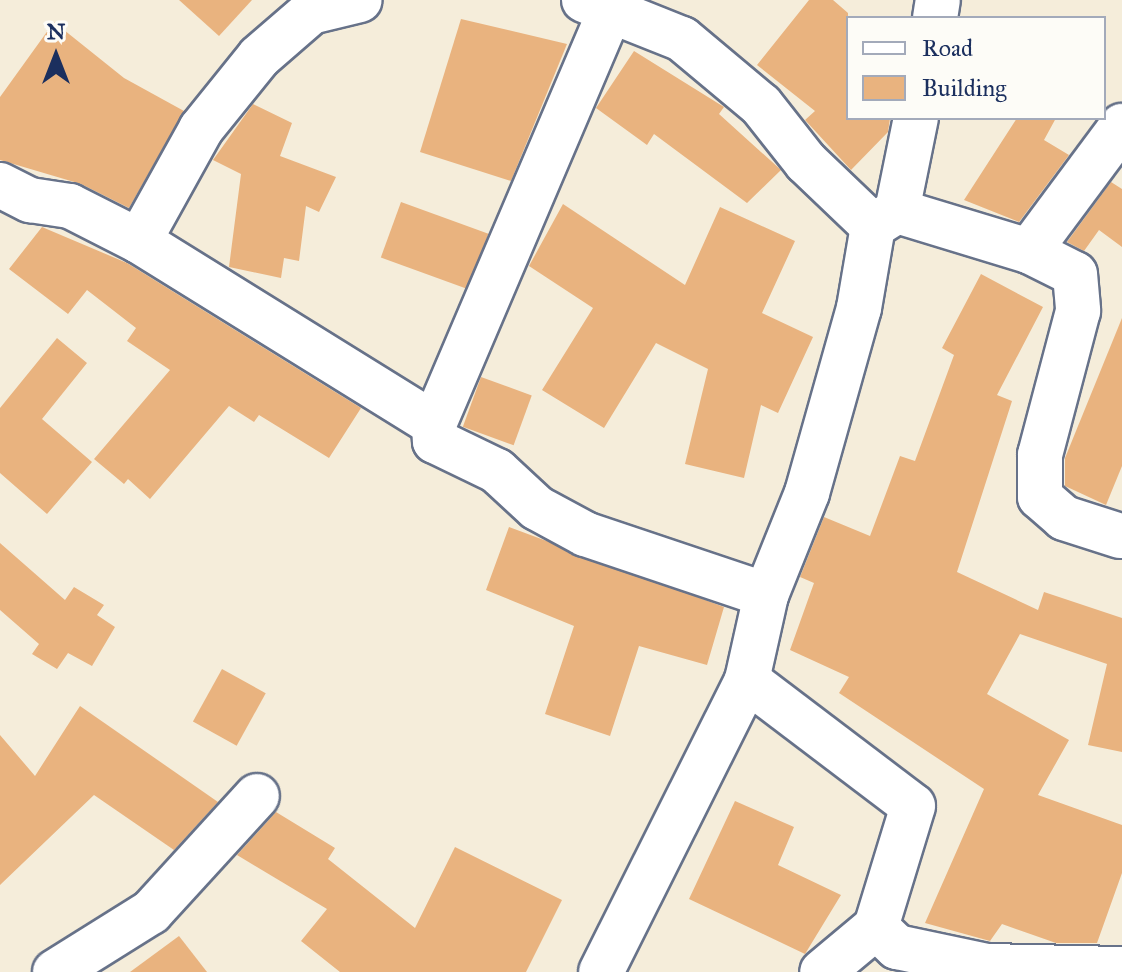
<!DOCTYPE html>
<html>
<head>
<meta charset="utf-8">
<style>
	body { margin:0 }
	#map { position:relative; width:1122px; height:972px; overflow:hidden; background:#f5edda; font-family:"IM FELL Great Primer",serif }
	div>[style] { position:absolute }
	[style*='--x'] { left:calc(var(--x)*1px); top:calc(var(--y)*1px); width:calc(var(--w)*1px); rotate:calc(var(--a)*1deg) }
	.building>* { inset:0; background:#e9b37f; transform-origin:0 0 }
	.roads { filter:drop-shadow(2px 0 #677289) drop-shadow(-2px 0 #677289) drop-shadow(0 2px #677289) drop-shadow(0 -2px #677289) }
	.minor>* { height:44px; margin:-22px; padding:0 22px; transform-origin:22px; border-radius:22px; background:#fff }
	span { translate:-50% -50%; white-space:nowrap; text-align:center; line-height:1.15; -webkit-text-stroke:8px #fdfcf7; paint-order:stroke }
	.legend { position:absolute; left:846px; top:16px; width:260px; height:104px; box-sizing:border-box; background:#fdfcf7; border:2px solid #a3aaba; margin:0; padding:10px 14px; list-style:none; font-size:24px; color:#1b2f5e }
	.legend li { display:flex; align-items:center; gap:16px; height:40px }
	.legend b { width:40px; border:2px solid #a3aaba }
	.north { position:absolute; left:16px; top:16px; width:80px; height:80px; -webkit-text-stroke:6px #fdfcf7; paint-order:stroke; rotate:0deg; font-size:22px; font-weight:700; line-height:32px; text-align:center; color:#1b2f5e }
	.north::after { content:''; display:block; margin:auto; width:28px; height:36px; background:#1b2f5e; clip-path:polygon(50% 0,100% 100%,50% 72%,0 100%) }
</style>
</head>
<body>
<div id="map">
	<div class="building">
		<i style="clip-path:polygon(179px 0,252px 0,219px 36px)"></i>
		<i style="clip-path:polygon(809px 0,833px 0,848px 13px,848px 118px,890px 118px,888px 132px,851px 170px,805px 120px,815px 111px,757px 65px)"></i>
		<i style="clip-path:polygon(461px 19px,567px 44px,511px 181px,420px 152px)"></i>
		<i style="clip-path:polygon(54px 22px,124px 78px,184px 111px,129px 208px,81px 184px,0 160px,0 97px)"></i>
		<i style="clip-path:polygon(634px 51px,724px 107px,719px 114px,781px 170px,747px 203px,654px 134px,647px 145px,596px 108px)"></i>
		<i style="clip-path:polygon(253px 104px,292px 123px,280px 156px,336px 177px,319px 212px,306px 206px,299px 261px,284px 258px,281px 278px,229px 267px,241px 174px,213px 160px)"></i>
		<i style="clip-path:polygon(1017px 118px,1056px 118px,1044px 140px,1069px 155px,1019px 222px,964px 200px)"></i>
		<i style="clip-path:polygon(1111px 182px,1122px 189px,1122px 247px,1099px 230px,1084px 251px,1067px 242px)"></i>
		<i style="left:401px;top:202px;width:93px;height:59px;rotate:20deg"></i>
		<i style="clip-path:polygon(563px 204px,685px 285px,720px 207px,795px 241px,762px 313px,813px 337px,778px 413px,761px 405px,744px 478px,685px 464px,708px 369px,656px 343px,604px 428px,542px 390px,593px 308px,529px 266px)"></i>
		<i style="clip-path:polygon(42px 227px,127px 263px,361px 408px,329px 458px,259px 415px,254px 422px,229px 406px,150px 499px,128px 479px,124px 484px,94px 459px,170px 370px,127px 341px,136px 328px,87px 290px,68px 314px,9px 269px)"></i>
		<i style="clip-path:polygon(981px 274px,1043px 307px,997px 395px,1012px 401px,957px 572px,1038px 610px,1044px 592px,1122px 618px,1122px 752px,1088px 745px,1107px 664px,1020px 634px,987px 694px,1069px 740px,1038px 795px,1122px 825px,1122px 873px,1097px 943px,1056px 943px,1002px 924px,990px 941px,925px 923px,984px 789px,839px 693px,849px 677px,790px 650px,814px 583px,800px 577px,824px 517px,870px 536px,900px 456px,915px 461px,954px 355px,942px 348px)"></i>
		<i style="clip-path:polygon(1122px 318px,1122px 466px,1106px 505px,1065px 486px,1065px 458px)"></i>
		<i style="clip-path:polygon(57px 338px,87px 363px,42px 419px,92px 462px,47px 514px,0 473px,0 408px)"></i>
		<i style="left:481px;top:377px;width:54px;height:53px;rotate:20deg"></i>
		<i style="clip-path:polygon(509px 527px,724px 607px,707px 665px,639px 646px,610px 736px,545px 714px,574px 626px,486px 590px)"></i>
		<i style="clip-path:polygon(0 543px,65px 600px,74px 587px,104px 605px,97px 615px,115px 627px,92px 666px,68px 653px,57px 669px,32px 654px,39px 644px,0 610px)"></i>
		<i style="left:222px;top:669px;width:50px;height:60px;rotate:29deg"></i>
		<i style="clip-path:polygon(80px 706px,218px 802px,174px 850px,94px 795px,0 885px,0 735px,35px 776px)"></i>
		<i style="clip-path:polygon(735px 801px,794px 827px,778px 865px,841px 895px,805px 954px,689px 899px)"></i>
		<i style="clip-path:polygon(276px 812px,335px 848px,328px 859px,415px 928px,455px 847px,562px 900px,526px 972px,340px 972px,301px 941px,327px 909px,237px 855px)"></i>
		<i style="clip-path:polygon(179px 936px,207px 972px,130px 972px)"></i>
	</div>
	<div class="roads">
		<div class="minor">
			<i style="--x:584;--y:0;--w:105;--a:21.7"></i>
			<i style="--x:682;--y:39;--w:103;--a:39.9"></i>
			<i style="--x:761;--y:105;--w:73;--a:51.7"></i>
			<i style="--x:806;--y:162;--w:93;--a:43.7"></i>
			<i style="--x:935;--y:18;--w:18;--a:-81"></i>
			<i style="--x:0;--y:185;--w:34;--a:27"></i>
			<i style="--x:30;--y:200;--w:40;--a:8.5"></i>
			<i style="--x:70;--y:206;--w:77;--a:26.9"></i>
			<i style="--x:139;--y:241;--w:347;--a:31.8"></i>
			<i style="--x:434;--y:424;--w:17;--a:87"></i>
			<i style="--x:435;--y:441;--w:69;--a:25.8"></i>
			<i style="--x:497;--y:471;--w:54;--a:42.8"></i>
			<i style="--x:537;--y:508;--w:55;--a:28.4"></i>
			<i style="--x:585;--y:534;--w:191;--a:18.6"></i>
			<i style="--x:897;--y:211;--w:95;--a:-78.5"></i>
			<i style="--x:139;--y:241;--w:128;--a:-61"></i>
			<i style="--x:201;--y:129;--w:92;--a:-51.1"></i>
			<i style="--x:259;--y:57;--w:69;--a:-40.9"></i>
			<i style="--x:311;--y:12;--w:50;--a:-13.8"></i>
			<i style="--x:1029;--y:251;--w:156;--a:-53.4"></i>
			<i style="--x:434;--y:424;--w:450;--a:-66.9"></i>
			<i style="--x:747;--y:680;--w:208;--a:37.2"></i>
			<i style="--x:913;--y:806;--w:127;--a:107"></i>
			<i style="--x:876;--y:927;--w:70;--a:140.2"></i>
			<i style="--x:876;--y:927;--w:29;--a:44"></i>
			<i style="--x:897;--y:947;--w:92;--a:11.9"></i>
			<i style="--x:987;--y:966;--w:135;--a:1.3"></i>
			<i style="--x:55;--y:972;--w:113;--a:-32"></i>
			<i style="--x:151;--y:912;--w:157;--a:-47.6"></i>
			<i style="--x:601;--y:972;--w:326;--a:-63.4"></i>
			<i style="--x:747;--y:680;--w:87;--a:-77.4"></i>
			<i style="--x:766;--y:595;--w:110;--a:-68.1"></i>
			<i style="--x:807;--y:493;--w:192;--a:-74.3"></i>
			<i style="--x:859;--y:308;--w:83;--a:-80.3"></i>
			<i style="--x:873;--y:226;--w:28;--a:-32"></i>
			<i style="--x:897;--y:211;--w:138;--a:16.9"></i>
			<i style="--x:1029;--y:251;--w:51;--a:26.6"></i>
			<i style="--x:1075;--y:274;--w:37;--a:85"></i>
			<i style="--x:1078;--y:311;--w:149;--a:104.8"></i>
			<i style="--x:1040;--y:455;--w:42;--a:90"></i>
			<i style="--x:1040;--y:497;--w:32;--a:41"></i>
			<i style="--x:1064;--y:518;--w:59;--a:17.8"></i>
		</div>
	</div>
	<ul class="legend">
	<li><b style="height:10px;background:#fff"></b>Road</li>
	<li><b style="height:22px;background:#e9b37f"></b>Building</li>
	</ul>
	<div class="north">N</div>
</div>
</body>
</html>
